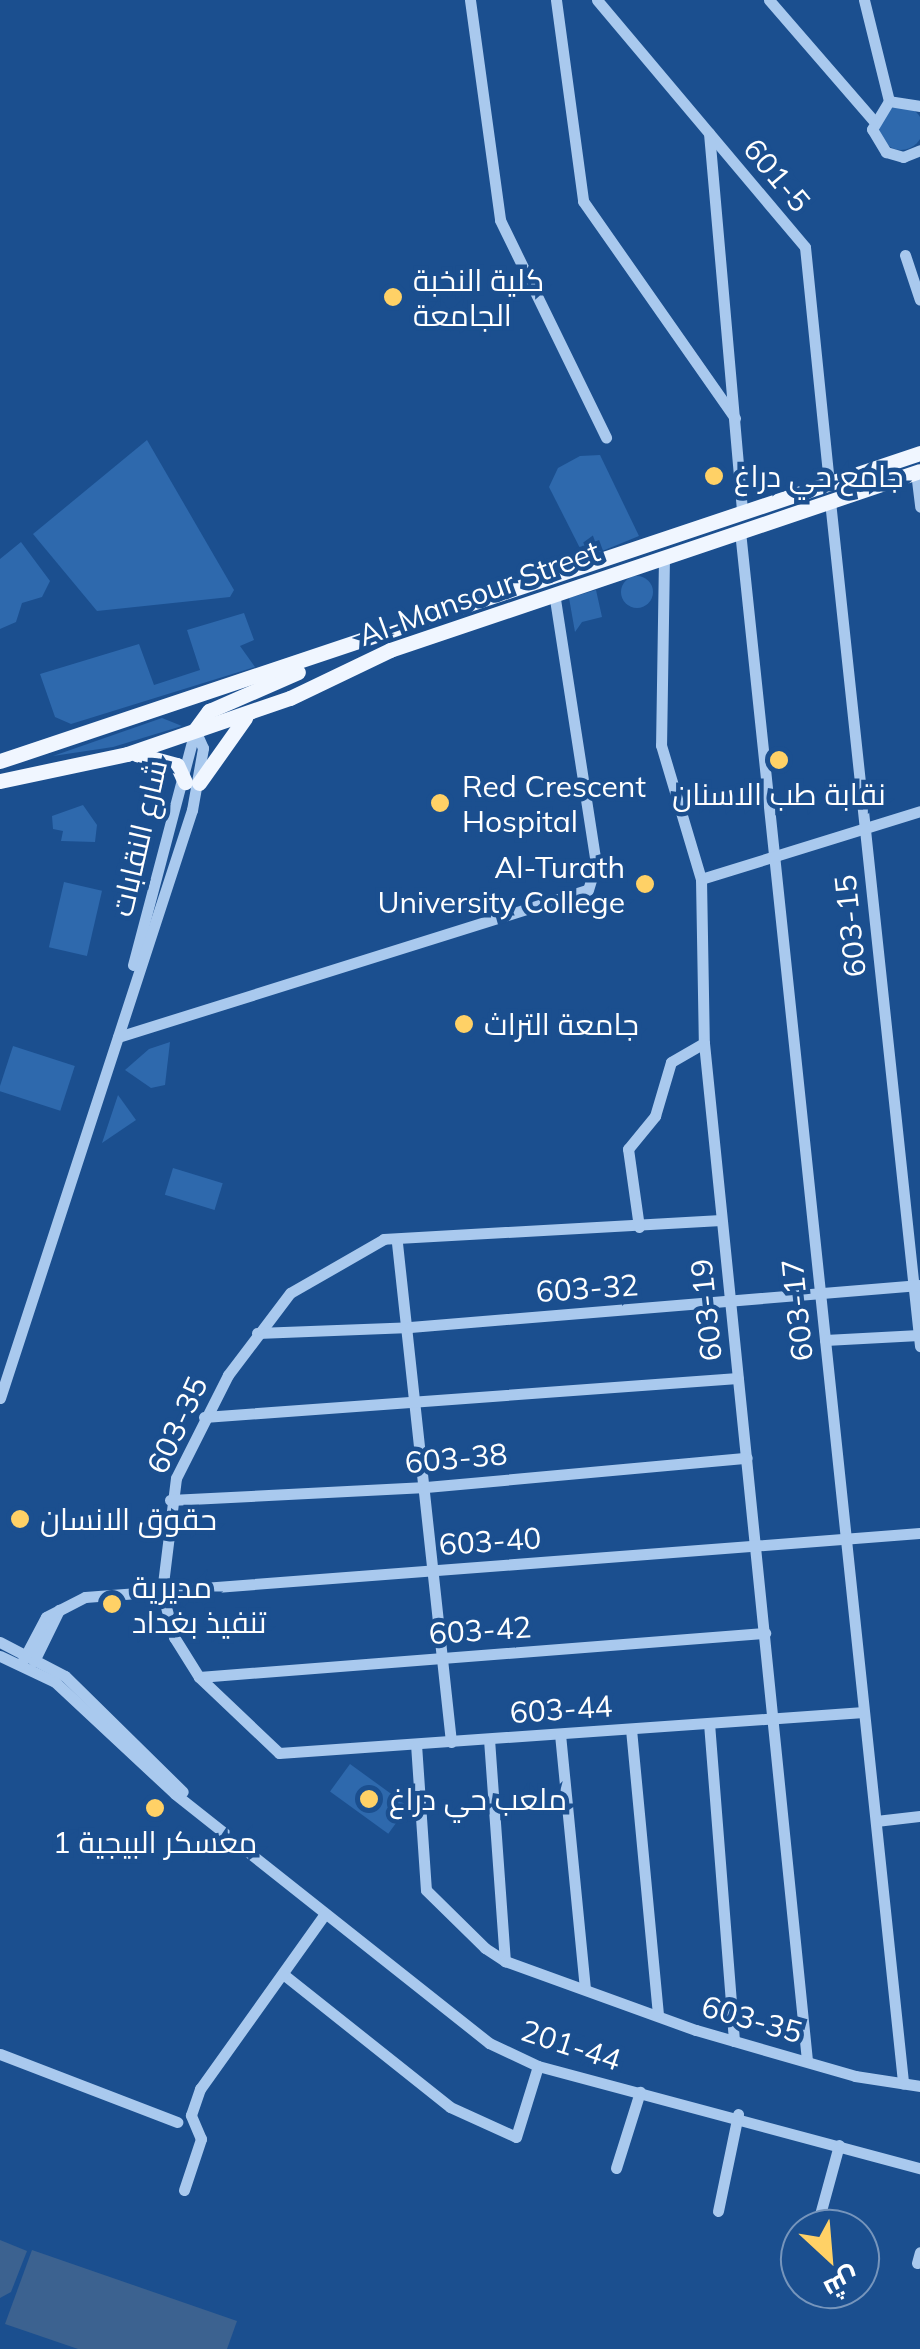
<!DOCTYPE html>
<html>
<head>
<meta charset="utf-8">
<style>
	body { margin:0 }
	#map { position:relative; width:920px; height:2349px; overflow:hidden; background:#1b4f8f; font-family:Mulish,Cairo,sans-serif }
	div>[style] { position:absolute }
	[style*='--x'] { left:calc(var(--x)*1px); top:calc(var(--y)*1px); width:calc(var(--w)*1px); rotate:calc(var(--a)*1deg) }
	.green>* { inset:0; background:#2e69ad; transform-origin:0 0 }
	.round { border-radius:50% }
	.water>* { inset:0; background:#3c6290 }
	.minor>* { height:11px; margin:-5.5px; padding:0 5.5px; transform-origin:5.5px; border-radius:5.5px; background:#a9c9ee }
	.major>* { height:15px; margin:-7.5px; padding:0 7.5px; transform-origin:7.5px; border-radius:7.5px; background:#f0f6ff }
	.dots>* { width:28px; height:28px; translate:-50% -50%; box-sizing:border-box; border:5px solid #1b4f8f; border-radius:50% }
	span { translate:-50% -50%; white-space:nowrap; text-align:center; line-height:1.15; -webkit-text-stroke:9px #1b4f8f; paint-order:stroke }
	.street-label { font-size:30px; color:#fff }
	.poi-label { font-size:30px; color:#fff }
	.left { translate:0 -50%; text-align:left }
	.right { translate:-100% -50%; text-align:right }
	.north { position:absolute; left:780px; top:2209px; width:100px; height:100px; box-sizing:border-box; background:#1b4f8f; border:2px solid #7695bc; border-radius:50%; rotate:154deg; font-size:28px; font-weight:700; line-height:40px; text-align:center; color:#fff }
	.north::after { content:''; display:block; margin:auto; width:35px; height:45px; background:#ffd166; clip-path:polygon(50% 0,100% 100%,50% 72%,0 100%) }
</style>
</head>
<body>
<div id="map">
	<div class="green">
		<i class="round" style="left:879px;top:106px;width:44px;height:44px"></i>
		<i style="clip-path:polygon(147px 440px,234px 590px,230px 597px,97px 611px,33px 534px)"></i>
		<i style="clip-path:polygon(600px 455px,639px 536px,585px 558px,549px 487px,558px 468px,580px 456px)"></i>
		<i style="clip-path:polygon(21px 542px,50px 581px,42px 597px,22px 603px,16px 622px,0 629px,0 559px)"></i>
		<i class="round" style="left:621px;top:576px;width:32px;height:32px"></i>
		<i style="clip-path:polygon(596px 590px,602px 617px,582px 622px,575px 632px,569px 598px)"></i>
		<i style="clip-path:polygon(244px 613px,254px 640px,240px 646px,255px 667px,71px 724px,55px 717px,40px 674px,139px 644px,154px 685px,200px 670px,187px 630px)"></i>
		<i style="clip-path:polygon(162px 718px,182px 726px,113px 747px,53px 756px)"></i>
		<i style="clip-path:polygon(83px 805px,97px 825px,95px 842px,61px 841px,63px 831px,53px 829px,52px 816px)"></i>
		<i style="left:64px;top:882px;width:39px;height:67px;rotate:13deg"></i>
		<i style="clip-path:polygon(170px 1042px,165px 1085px,151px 1088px,125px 1070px,149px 1049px)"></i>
		<i style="left:13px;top:1046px;width:65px;height:47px;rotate:18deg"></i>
		<i style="clip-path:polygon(118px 1095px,136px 1120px,102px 1143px)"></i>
		<i style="left:173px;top:1168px;width:52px;height:28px;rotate:17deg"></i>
		<i style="left:350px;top:1764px;width:72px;height:34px;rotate:36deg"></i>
	</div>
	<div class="water">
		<i style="clip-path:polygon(0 2240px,27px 2251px,11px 2292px,0 2298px)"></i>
		<i style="clip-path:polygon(32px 2250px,237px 2321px,227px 2349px,78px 2349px,5px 2324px)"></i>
	</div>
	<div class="minor">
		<i style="--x:470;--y:0;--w:222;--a:82.2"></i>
		<i style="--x:500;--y:220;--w:242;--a:64"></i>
		<i style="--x:556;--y:0;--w:203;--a:82.3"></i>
		<i style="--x:583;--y:201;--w:265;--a:55"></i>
		<i style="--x:597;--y:0;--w:323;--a:49.9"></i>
		<i style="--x:805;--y:247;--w:237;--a:84.2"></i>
		<i style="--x:769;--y:0;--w:159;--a:49.1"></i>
		<i style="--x:864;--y:0;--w:104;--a:76.1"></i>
		<i style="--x:920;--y:106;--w:31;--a:-171"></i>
		<i style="--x:889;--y:101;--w:33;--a:121"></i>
		<i style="--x:872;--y:129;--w:27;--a:59"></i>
		<i style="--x:886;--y:152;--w:18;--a:16"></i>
		<i style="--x:903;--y:157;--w:18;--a:-22"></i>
		<i style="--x:709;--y:133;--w:381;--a:85"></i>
		<i style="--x:905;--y:255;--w:47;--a:71.6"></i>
		<i style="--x:916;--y:472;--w:35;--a:83"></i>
		<i style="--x:830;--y:501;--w:850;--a:83.92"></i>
		<i style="--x:740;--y:531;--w:1561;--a:84"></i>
		<i style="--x:664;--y:557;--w:188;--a:90.9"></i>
		<i style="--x:661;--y:745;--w:140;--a:73.4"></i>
		<i style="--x:701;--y:879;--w:164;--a:89"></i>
		<i style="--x:704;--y:1043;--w:1022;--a:84.22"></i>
		<i style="--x:701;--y:879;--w:229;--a:-17.2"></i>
		<i style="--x:133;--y:965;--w:243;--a:-75.2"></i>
		<i style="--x:118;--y:1037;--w:492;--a:-17.4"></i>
		<i style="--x:588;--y:890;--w:27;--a:-73"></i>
		<i style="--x:596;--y:864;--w:273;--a:-98.8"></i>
		<i style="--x:721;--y:1220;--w:338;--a:176.8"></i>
		<i style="--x:384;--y:1239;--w:108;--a:150.1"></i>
		<i style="--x:290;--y:1293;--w:103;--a:127.1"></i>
		<i style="--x:228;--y:1375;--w:115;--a:116.8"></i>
		<i style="--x:176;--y:1478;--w:115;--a:97"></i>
		<i style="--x:162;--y:1592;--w:47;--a:75.1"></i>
		<i style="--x:174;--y:1637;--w:47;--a:58"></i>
		<i style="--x:199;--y:1677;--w:110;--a:43.5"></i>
		<i style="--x:279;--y:1753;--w:586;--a:-4.01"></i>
		<i style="--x:639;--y:1227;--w:79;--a:-98"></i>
		<i style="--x:628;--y:1149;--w:43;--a:-50.7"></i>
		<i style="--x:655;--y:1116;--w:56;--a:-73.5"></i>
		<i style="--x:671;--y:1062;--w:38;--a:-30"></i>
		<i style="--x:397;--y:1243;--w:502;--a:83.82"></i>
		<i style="--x:257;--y:1333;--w:153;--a:-2.2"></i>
		<i style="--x:410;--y:1327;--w:512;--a:-4.71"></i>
		<i style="--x:825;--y:1340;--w:94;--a:-3"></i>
		<i style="--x:0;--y:1398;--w:619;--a:-71.92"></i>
		<i style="--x:192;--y:810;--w:63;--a:-79.9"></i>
		<i style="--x:203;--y:748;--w:20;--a:-114"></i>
		<i style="--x:204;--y:1417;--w:535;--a:-4.18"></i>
		<i style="--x:170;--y:1500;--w:256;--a:-2.9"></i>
		<i style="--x:426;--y:1487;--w:322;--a:-5.2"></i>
		<i style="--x:0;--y:1642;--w:73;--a:27.6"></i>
		<i style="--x:65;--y:1676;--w:165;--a:44.5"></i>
		<i style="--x:0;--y:1656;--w:61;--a:25.3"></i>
		<i style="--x:55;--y:1682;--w:164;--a:43"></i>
		<i style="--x:175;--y:1794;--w:401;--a:38.4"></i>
		<i style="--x:489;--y:2043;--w:54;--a:25.1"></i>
		<i style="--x:538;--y:2066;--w:395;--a:15"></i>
		<i style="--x:34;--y:1661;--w:57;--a:-63.9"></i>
		<i style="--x:21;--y:1664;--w:53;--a:-62"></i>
		<i style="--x:46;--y:1617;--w:44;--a:-27.1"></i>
		<i style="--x:85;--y:1597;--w:837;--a:-4.38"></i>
		<i style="--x:199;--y:1677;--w:568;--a:-4.45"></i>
		<i style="--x:709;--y:1723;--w:319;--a:85.5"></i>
		<i style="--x:631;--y:1729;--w:287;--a:84.6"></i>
		<i style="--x:560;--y:1734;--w:255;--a:84.4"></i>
		<i style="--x:489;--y:1739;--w:223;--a:85.9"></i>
		<i style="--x:416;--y:1744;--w:146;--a:86.1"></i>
		<i style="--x:426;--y:1890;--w:83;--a:44.5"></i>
		<i style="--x:485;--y:1948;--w:24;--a:33"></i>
		<i style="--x:505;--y:1961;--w:203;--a:19.9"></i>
		<i style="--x:696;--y:2030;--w:166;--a:16.1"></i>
		<i style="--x:855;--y:2076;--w:66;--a:8.7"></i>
		<i style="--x:876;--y:1821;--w:44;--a:-6.5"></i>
		<i style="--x:283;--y:1974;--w:213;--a:38.5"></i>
		<i style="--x:450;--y:2107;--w:72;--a:24.4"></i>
		<i style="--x:516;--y:2137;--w:74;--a:-72.8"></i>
		<i style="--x:0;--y:2054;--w:190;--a:21"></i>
		<i style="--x:616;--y:2168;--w:80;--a:-72.5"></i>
		<i style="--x:184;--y:2190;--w:54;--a:-71.6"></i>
		<i style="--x:201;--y:2139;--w:26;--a:-113"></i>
		<i style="--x:191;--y:2115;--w:28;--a:-71"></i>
		<i style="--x:200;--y:2089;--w:214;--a:-54.5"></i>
		<i style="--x:718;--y:2211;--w:99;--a:-78.3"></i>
		<i style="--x:816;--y:2229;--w:87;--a:-74.7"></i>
		<i style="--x:917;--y:2263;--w:11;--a:-75"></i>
	</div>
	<div class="major">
		<i style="--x:195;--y:730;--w:24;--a:-54"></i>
		<i style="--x:209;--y:711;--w:97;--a:-23.7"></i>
		<i style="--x:136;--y:754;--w:42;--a:15"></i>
		<i style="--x:177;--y:765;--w:19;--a:65"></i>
		<i style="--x:0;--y:761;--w:970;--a:-18.51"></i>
		<i style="--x:0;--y:781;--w:130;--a:-12"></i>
		<i style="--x:127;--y:754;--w:172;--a:-19"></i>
		<i style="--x:290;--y:698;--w:111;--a:-25.6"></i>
		<i style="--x:390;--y:650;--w:559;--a:-18.66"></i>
		<i style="--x:199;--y:783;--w:80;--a:-54.7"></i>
	</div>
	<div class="dots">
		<i style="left:393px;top:297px;background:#ffd166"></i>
		<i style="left:714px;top:476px;background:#ffd166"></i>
		<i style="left:779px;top:760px;background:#ffd166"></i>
		<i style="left:440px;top:803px;background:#ffd166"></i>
		<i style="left:645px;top:884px;background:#ffd166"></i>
		<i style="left:464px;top:1024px;background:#ffd166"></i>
		<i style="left:20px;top:1519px;background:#ffd166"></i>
		<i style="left:112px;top:1604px;background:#ffd166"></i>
		<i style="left:369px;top:1799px;background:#ffd166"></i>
		<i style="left:155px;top:1808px;background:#ffd166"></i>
	</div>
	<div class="street-label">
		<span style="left:777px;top:175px;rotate:50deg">601-5</span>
		<span style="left:479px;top:593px;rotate:-20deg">Al-Mansour Street</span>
		<span style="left:139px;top:838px;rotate:-77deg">شارع النقابات</span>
		<span style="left:850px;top:926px;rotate:-96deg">603-15</span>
		<span style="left:587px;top:1288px;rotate:-4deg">603-32</span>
		<span style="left:706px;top:1310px;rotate:-96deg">603-19</span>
		<span style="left:797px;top:1310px;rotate:-96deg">603-17</span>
		<span style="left:177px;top:1425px;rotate:-65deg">603-35</span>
		<span style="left:456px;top:1458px;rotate:-5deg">603-38</span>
		<span style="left:490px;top:1541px;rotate:-4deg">603-40</span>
		<span style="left:480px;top:1630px;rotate:-4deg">603-42</span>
		<span style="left:561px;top:1709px;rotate:-4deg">603-44</span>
		<span style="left:752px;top:2019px;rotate:16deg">603-35</span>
		<span style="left:571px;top:2045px;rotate:18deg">201-44</span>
	</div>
	<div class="poi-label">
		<span class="left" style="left:413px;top:297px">كلية النخبة<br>الجامعة</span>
		<span class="left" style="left:734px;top:476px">جامع حي دراغ</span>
		<span class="left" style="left:462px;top:803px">Red Crescent<br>Hospital</span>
		<span style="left:779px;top:794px">نقابة طب الاسنان</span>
		<span class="right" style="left:625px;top:884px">Al-Turath<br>University College</span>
		<span class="left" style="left:484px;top:1024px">جامعة التراث</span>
		<span class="left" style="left:40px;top:1519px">حقوق الانسان</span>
		<span class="left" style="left:132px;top:1604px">مديرية<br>تنفيذ بغداد</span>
		<span class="left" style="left:389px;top:1799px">ملعب حي دراغ</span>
		<span style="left:155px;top:1842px">معسكر البيجية 1</span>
	</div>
	<div class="north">ش</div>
</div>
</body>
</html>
